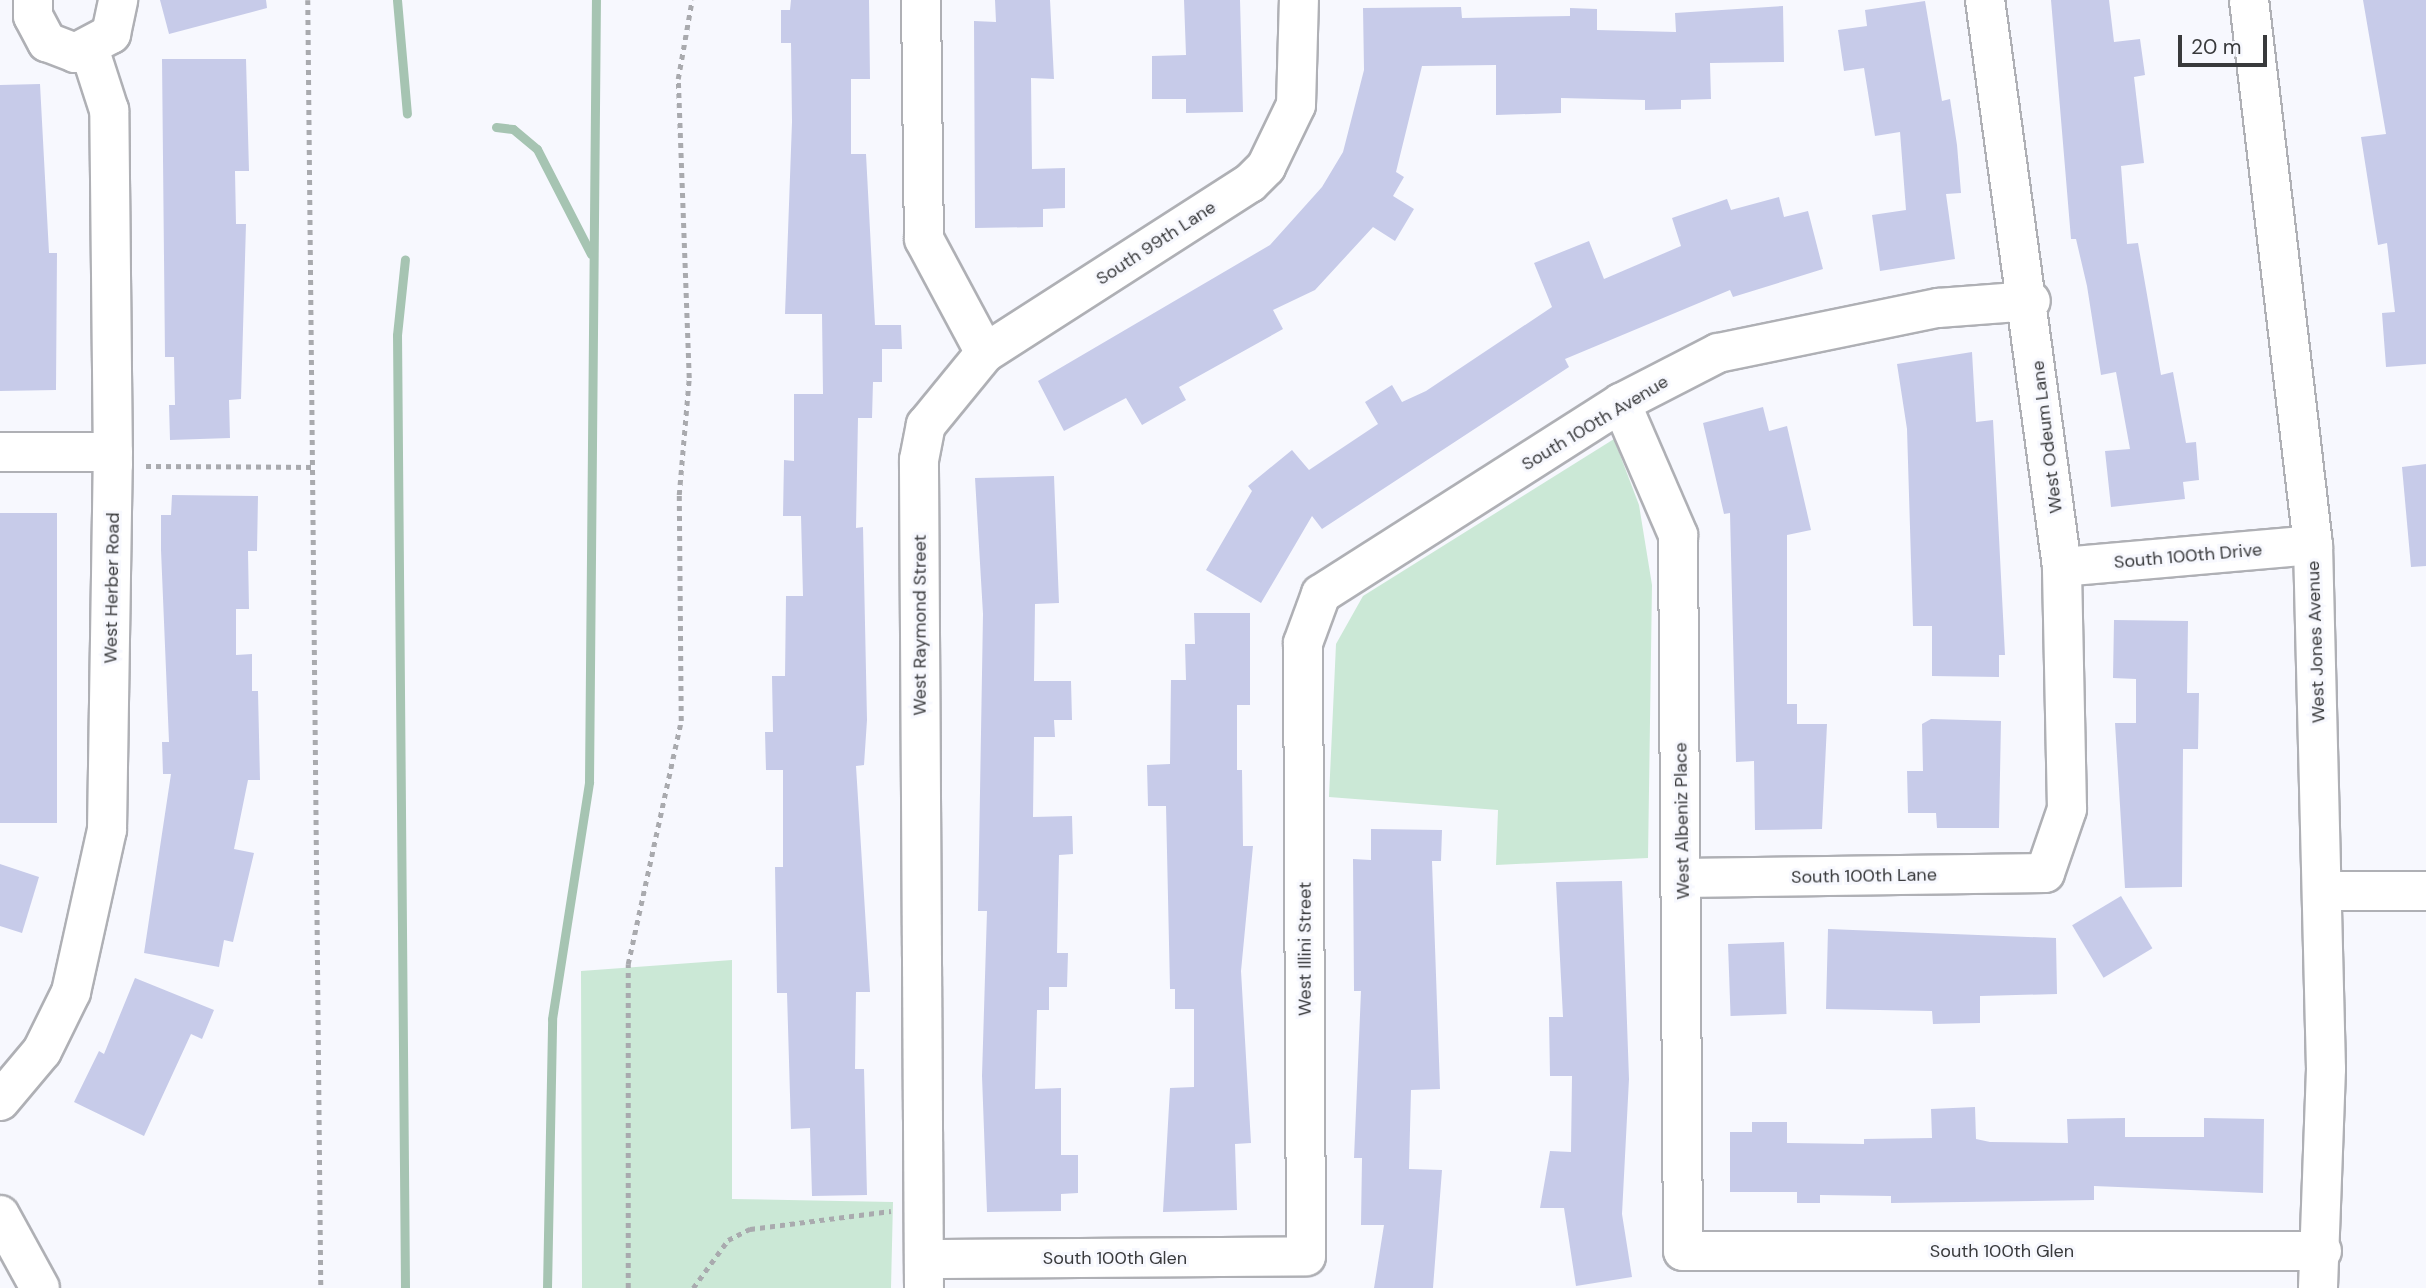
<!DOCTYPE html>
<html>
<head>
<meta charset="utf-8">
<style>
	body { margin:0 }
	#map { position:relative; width:2426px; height:1288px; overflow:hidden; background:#f7f8fe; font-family:"DM Sans",sans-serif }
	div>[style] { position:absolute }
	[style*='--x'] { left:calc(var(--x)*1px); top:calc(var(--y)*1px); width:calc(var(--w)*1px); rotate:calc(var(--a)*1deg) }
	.green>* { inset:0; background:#cbe8d6 }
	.stream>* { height:9px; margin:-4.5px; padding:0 4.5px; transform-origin:4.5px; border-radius:4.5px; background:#a6c4b2 }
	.building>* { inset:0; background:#c7cbe9; transform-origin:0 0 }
	.path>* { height:4.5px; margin-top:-2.25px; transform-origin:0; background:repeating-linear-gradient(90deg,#a9aaae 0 5px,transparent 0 10px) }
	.roads { filter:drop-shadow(2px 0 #afb0b5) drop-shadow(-2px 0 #afb0b5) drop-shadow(0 2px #afb0b5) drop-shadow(0 -2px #afb0b5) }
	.minor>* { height:38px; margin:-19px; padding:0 19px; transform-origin:19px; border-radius:19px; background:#fff }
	span { translate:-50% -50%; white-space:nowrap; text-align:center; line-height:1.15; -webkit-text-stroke:6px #f7f8fe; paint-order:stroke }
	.street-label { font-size:18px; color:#393a3c }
	.scale { position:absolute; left:2178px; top:35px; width:89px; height:32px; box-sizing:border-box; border:4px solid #393a3c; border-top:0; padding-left:9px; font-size:21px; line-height:24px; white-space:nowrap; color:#393a3c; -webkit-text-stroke:5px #f7f8fe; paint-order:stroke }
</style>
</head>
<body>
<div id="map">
	<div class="green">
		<i style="clip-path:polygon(1614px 439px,1639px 505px,1652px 585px,1648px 858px,1496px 865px,1498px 810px,1329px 797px,1336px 644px,1363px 596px)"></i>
		<i style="clip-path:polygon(732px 960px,732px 1199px,893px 1202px,891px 1288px,582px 1288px,581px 971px)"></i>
	</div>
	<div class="stream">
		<i style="--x:397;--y:0;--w:114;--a:85"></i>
		<i style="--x:496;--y:127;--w:17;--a:7"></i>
		<i style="--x:513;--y:129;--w:31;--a:40"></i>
		<i style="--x:537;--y:149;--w:118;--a:62.8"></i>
		<i style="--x:405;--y:1288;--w:953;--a:-90.48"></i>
		<i style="--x:397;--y:335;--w:76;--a:-84"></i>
		<i style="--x:547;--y:1288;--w:269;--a:-88.9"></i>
		<i style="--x:552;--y:1019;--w:240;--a:-81.1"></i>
		<i style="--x:589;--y:782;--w:782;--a:-89.49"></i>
	</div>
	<div class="building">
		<i style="clip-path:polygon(160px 0,266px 0,267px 8px,169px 34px)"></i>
		<i style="clip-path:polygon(791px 0,869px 0,870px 79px,851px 79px,851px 154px,866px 154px,875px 325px,901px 325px,902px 349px,882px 349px,882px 382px,873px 382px,872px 418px,858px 418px,856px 528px,863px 527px,867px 720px,864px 765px,856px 766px,870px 992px,856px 992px,855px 1069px,864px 1069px,867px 1195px,812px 1196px,810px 1128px,791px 1129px,787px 993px,777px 993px,775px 867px,783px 867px,783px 770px,766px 770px,765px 732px,773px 732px,772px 676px,785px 676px,786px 596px,803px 596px,801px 516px,783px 516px,784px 460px,794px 461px,794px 394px,823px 394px,822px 314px,785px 314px,792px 122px,791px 43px,781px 43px,781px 10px,790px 10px)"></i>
		<i style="clip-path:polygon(995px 0,1050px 0,1054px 79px,1031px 78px,1032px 169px,1065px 168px,1065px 208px,1043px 209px,1043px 227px,975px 228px,974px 21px,996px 22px)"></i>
		<i style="clip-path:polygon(1184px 0,1240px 0,1243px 112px,1186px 113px,1186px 99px,1152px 99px,1152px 56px,1186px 55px)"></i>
		<i style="clip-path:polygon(2051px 0,2109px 0,2114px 42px,2140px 39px,2145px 75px,2134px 77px,2144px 163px,2121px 166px,2127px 244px,2138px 243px,2161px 375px,2173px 372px,2186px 443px,2196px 442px,2199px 480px,2183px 482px,2185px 499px,2111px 507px,2105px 451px,2130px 449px,2116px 372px,2101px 375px,2087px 286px,2076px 239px,2071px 239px)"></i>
		<i style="clip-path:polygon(2363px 0,2426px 0,2426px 364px,2386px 367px,2382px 313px,2395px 312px,2387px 243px,2378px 245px,2361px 137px,2386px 134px)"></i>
		<i style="clip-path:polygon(1925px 1px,1942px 101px,1950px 99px,1957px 145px,1961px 193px,1946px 194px,1955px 259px,1880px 271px,1872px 215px,1906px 210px,1900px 132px,1875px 136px,1864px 68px,1844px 71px,1838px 30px,1867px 26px,1865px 10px)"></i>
		<i style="clip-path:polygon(1783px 6px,1784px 62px,1710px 63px,1711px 99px,1681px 100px,1681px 109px,1645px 110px,1645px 100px,1561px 98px,1561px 113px,1496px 115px,1496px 65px,1422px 66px,1396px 172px,1404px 177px,1393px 196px,1414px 209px,1395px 241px,1373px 227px,1315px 290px,1273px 310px,1283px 329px,1179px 387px,1186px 400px,1142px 425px,1126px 398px,1064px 431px,1038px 381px,1270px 245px,1322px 187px,1343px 152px,1364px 70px,1363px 8px,1461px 7px,1462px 18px,1570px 16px,1570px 8px,1597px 9px,1597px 30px,1676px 32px,1675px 13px)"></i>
		<i style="clip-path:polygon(162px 59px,246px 59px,249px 171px,235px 171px,236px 224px,246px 224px,241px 399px,229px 400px,230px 438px,170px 440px,169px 405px,175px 405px,174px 357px,165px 357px)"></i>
		<i style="clip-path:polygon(40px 84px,49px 253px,57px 253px,56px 390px,0 391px,0 85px)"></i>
		<i style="clip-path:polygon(1779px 197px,1784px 217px,1808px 211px,1823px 269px,1733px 297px,1730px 290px,1565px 359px,1569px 367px,1322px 529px,1312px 516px,1261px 603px,1206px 570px,1252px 491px,1248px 486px,1292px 450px,1309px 470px,1378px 424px,1365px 402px,1392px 385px,1402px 402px,1426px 391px,1552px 307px,1534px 263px,1589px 241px,1604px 279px,1681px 246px,1672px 218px,1727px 199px,1731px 210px)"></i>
		<i style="clip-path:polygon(1972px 352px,1976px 422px,1993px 420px,2005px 655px,1999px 655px,1999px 677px,1932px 676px,1932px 626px,1913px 626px,1907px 429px,1897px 364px)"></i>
		<i style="clip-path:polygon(1763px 407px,1769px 431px,1787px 426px,1811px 530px,1787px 535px,1787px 704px,1797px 704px,1797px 724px,1827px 724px,1822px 829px,1755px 830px,1754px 761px,1736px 762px,1730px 513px,1724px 514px,1703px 423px)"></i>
		<i style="clip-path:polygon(2426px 464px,2426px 566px,2411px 567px,2402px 467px)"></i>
		<i style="clip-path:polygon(1054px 476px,1059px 603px,1035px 604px,1034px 681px,1071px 681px,1072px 720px,1054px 720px,1055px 737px,1034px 737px,1033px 817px,1072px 816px,1073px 854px,1059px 855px,1057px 953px,1068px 953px,1067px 987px,1049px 987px,1049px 1010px,1037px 1010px,1035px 1089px,1061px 1088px,1061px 1155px,1078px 1155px,1078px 1193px,1061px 1194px,1061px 1211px,987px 1212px,982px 1076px,987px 911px,978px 911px,983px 614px,975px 478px)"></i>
		<i style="clip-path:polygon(172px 495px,258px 496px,257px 551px,248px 551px,249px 609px,236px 609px,236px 655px,252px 654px,252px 691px,258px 691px,260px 780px,248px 780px,234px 849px,254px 853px,233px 942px,224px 940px,219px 967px,144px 953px,171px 774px,163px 774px,162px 742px,169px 742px,161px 550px,161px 515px,171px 515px)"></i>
		<i style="left:57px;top:513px;width:310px;height:57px;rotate:90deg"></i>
		<i style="clip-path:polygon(1194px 613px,1250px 613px,1250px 705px,1237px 705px,1237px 770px,1242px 770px,1243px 846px,1253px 846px,1241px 971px,1251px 1143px,1235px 1144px,1237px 1210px,1163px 1212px,1170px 1088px,1194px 1087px,1194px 1009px,1175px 1009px,1175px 989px,1170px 989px,1166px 806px,1148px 806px,1147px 765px,1170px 764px,1171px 680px,1186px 680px,1185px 644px,1195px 644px)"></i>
		<i style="clip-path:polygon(2114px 620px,2188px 621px,2187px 693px,2199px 693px,2198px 749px,2183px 749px,2182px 887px,2125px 888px,2115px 723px,2136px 723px,2136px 679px,2113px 678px)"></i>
		<i style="clip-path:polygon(1931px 719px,2001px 721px,1999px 828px,1937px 828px,1936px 813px,1908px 813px,1907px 771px,1923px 771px,1922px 724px)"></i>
		<i style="clip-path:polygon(1371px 829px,1442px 830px,1441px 861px,1432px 861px,1440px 1089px,1411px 1090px,1409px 1169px,1442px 1170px,1433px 1288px,1374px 1288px,1384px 1225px,1361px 1225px,1362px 1158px,1354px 1158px,1361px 991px,1354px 991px,1353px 859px,1371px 860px)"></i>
		<i style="clip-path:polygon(0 864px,39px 877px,22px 933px,0 926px)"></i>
		<i style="clip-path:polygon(1622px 881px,1629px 1079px,1622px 1214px,1632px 1277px,1576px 1286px,1564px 1208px,1540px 1208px,1550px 1151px,1571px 1152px,1572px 1076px,1550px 1076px,1549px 1017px,1563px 1017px,1556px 882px)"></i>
		<i style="left:2121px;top:896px;width:61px;height:57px;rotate:59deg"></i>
		<i style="clip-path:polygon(1828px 929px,2056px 938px,2057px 994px,1980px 996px,1980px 1023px,1933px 1024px,1932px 1011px,1826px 1009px)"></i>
		<i style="left:1784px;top:942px;width:72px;height:56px;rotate:88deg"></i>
		<i style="clip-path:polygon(135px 978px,214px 1010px,202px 1039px,191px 1034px,144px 1136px,74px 1102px,99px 1051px,104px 1054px)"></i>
		<i style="clip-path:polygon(1975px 1107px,1976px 1139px,1990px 1142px,2068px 1143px,2067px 1119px,2125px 1118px,2125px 1137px,2204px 1137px,2204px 1118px,2264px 1119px,2263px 1193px,2094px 1186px,2094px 1200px,1891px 1203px,1891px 1196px,1820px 1195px,1820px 1203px,1797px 1203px,1797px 1192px,1730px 1192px,1730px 1132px,1752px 1132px,1752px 1122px,1787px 1122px,1787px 1143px,1864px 1144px,1864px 1139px,1932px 1138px,1931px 1109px)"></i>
	</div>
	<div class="path">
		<i style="--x:308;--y:0;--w:1288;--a:89.42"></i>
		<i style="--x:146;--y:466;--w:168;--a:0.3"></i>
		<i style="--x:628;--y:1288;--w:324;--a:-90"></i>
		<i style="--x:628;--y:964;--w:249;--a:-77.7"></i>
		<i style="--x:681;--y:721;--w:226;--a:-90.5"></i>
		<i style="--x:679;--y:495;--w:117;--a:-85.1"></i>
		<i style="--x:689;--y:378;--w:299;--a:-92.1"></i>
		<i style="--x:678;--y:79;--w:80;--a:-80"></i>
		<i style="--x:693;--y:1288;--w:59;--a:-53.9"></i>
		<i style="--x:728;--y:1240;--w:25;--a:-27"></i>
		<i style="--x:750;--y:1229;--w:142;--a:-7.3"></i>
	</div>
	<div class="roads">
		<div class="minor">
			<i style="--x:33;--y:0;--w:16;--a:90"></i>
			<i style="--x:33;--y:16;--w:30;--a:62"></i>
			<i style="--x:47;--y:42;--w:30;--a:21"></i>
			<i style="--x:75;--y:53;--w:41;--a:-27.8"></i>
			<i style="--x:111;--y:34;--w:35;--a:-78"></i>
			<i style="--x:921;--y:0;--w:239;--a:89.3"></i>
			<i style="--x:924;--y:239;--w:129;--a:61.8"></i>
			<i style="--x:2249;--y:0;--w:549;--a:83.3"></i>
			<i style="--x:2313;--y:545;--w:524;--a:88.58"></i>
			<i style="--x:2326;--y:1069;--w:219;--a:92.1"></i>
			<i style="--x:1621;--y:403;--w:144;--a:66.6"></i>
			<i style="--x:1678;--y:535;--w:716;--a:89.6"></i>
			<i style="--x:1683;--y:1251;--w:639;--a:0"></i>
			<i style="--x:0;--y:452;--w:113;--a:0"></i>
			<i style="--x:2062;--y:567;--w:252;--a:-5"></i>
			<i style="--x:1683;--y:878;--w:362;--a:-0.8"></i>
			<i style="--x:2045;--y:873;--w:68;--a:-71"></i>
			<i style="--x:2067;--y:809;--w:242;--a:-91.2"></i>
			<i style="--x:2062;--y:567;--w:572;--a:-97.73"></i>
			<i style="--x:2323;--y:891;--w:103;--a:0"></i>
			<i style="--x:0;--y:1101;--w:65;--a:-50"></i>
			<i style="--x:42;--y:1051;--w:66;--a:-63.8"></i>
			<i style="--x:71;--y:992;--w:166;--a:-77.5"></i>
			<i style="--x:107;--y:830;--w:365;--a:-89.1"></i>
			<i style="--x:113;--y:465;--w:355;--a:-90.6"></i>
			<i style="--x:109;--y:110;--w:62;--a:-107.9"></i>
			<i style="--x:0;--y:1215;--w:83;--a:61.3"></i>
			<i style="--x:924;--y:1259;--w:382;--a:-0.4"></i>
			<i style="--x:1306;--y:1256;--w:613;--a:-90.28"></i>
			<i style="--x:1303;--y:643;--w:52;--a:-69.8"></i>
			<i style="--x:1321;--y:594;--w:356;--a:-32.5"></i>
			<i style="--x:1621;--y:403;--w:109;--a:-27.3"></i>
			<i style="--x:1718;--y:353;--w:225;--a:-11.6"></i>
			<i style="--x:1938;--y:308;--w:93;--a:-4.3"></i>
			<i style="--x:924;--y:1288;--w:828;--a:-90.35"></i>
			<i style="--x:919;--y:460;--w:36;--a:-79"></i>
			<i style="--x:926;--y:425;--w:93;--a:-50.7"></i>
			<i style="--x:985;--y:353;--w:315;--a:-32.7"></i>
			<i style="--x:1250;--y:183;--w:23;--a:-45"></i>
			<i style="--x:1266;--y:167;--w:69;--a:-64.2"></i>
			<i style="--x:1296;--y:105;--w:105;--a:-88.4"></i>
		</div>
	</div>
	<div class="street-label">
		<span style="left:1156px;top:243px;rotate:-33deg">South 99th Lane</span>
		<span style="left:1595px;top:423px;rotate:-31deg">South 100th Avenue</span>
		<span style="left:2047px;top:437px;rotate:-97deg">West Odeum Lane</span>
		<span style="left:2188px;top:556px;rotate:-5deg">South 100th Drive</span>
		<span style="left:112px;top:588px;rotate:-89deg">West Herber Road</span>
		<span style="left:920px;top:625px;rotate:-90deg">West Raymond Street</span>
		<span style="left:2316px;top:642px;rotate:-92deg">West Jones Avenue</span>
		<span style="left:1682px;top:821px;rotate:-91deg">West Albeniz Place</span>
		<span style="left:1864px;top:876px;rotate:-1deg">South 100th Lane</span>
		<span style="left:1305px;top:949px;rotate:-90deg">West Illini Street</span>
		<span style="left:2002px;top:1251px">South 100th Glen</span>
		<span style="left:1115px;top:1258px">South 100th Glen</span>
	</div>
	<div class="scale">20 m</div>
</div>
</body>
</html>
